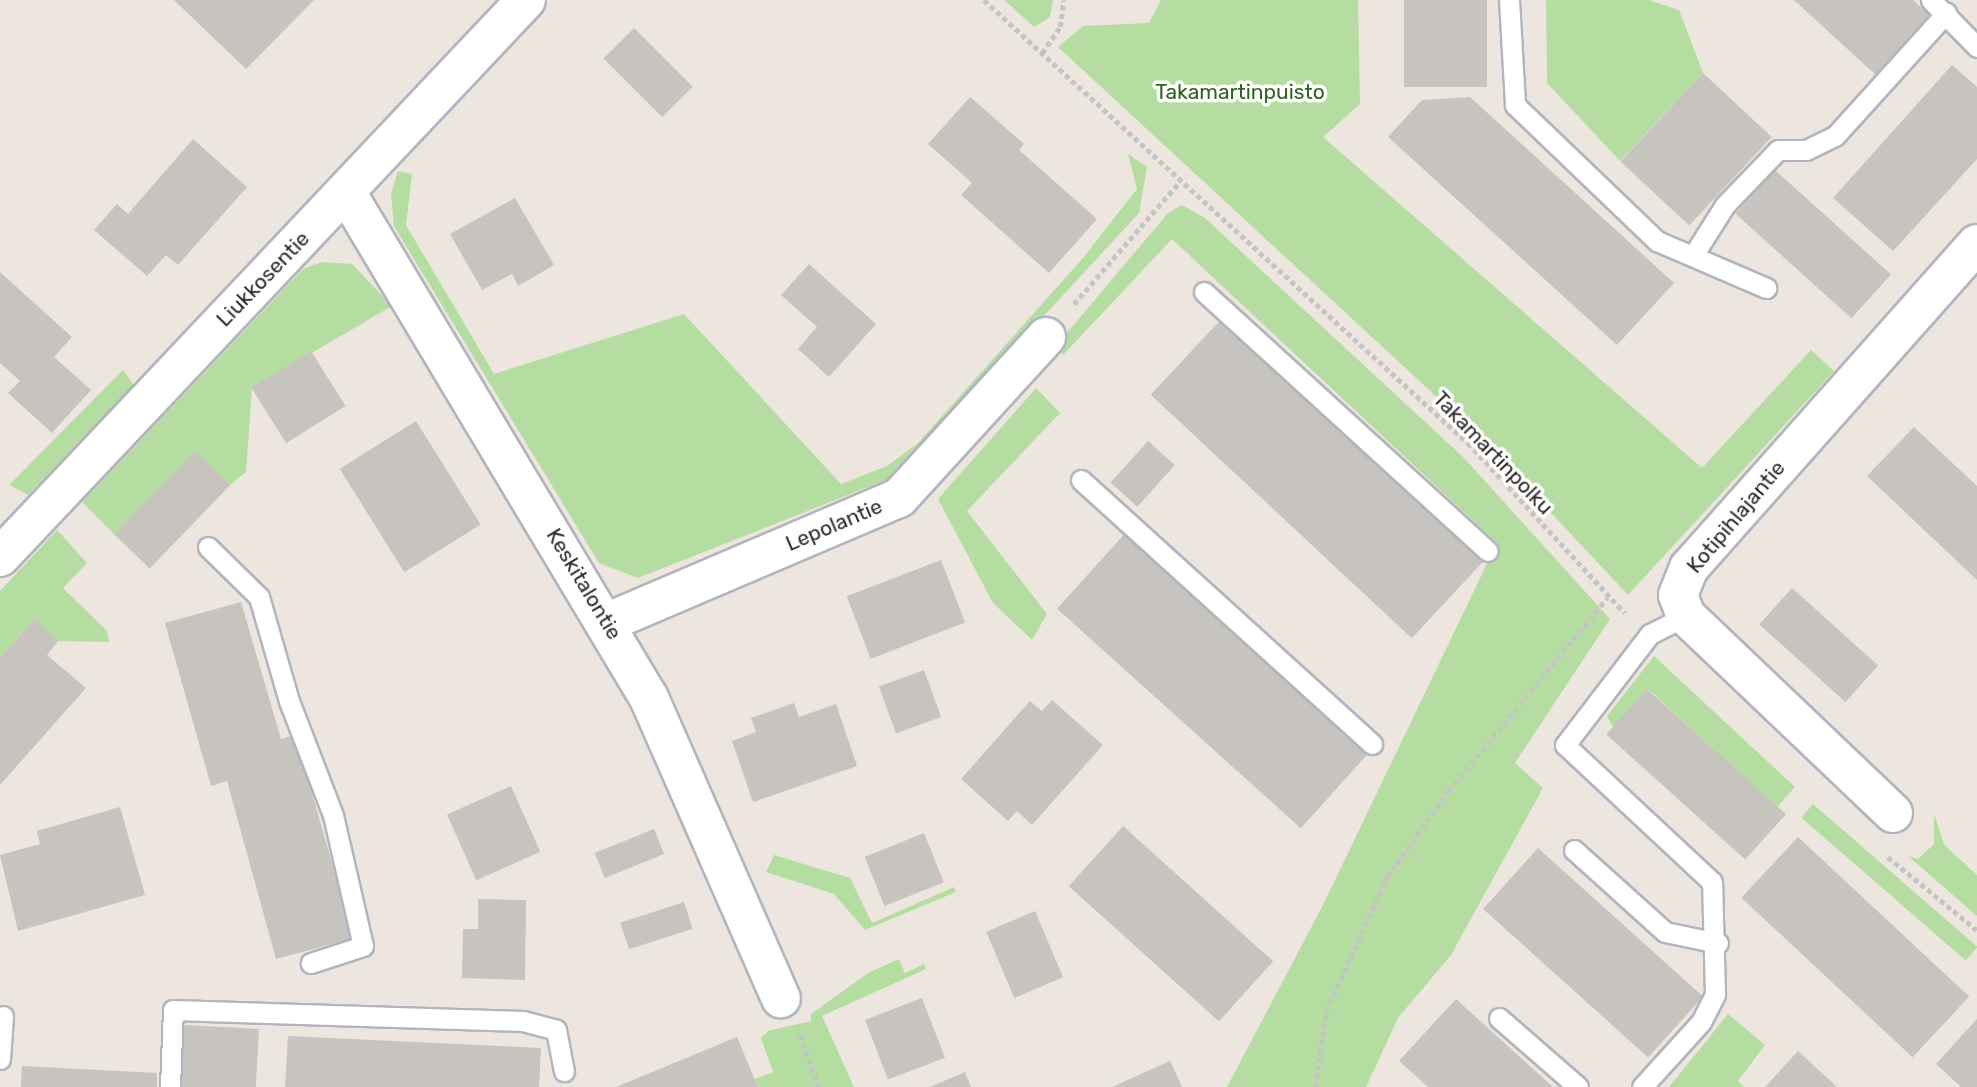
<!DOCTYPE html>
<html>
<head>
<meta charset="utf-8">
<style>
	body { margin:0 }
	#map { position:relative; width:1977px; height:1087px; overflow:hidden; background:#ece6df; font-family:Rubik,sans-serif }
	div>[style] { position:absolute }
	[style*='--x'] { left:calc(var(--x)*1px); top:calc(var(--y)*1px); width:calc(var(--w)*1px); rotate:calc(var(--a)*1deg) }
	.green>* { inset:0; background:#b6dda1; transform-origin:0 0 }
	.building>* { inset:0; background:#c7c3be; transform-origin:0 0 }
	.path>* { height:4.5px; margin-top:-2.25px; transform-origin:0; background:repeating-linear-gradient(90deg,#c4c4c4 0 5px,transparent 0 8.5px) }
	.roads { filter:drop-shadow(2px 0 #b2b5bd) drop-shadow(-2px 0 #b2b5bd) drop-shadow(0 2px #b2b5bd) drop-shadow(0 -2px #b2b5bd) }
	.service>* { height:19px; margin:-9.5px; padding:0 9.5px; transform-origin:9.5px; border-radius:9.5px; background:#fff }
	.minor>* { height:38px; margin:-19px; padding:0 19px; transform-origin:19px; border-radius:19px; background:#fff }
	span { translate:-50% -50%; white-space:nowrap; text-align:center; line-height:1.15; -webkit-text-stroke:7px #fff; paint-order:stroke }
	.park-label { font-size:21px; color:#306222 }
	.street-label { font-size:21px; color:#2b2b2b }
</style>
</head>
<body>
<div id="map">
	<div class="green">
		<i style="clip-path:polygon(1004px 0,1053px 0,1050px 17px,1034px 27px)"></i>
		<i style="clip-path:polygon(1161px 0,1358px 0,1360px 104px,1323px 137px,1702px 468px,1811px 350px,1834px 371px,1628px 595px,1479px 436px,1058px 47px,1083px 26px,1149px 23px)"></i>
		<i style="clip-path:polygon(1546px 0,1649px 0,1679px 10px,1703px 73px,1620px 161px,1547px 83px)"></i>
		<i style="clip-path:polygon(1128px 154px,1147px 167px,1139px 213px,896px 476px,638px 578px,599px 563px,409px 251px,394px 226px,391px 194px,398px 171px,412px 174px,406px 225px,494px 374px,684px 314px,841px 484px,887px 466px,918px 443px,1083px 258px,1137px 189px)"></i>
		<i style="clip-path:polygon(1182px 205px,1205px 218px,1464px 458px,1610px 619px,1515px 763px,1543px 788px,1451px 955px,1398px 1018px,1366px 1087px,1227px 1087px,1323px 905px,1497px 543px,1172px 239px,1063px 355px,1056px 346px,1168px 213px)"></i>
		<i style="clip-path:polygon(322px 262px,352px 264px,392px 306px,252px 388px,246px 472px,230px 485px,195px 452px,115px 535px,82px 502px,303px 269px)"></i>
		<i style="clip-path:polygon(123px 370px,134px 385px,28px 495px,9px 485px)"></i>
		<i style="clip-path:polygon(1036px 388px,1060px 413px,967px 511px,1047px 614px,1032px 640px,993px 603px,938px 499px)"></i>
		<i style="clip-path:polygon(57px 530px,87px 563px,63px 588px,107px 631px,109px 642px,58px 641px,33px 620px,0 658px,0 591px)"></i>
		<i style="clip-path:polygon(1654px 656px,1795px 787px,1777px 807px,1648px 689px,1613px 727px,1607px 716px)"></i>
		<i style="left:1813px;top:804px;width:218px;height:18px;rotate:41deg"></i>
		<i style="clip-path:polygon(1934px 813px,1944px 845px,1977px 875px,1977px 916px,1908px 856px,1918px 859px,1934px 844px)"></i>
		<i style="clip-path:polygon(774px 855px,850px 878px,872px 923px,954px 887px,956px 892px,865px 930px,834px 894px,766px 872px)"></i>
		<i style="clip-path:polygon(899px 959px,905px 973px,924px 964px,926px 969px,822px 1016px,854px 1087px,758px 1087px,755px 1079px,773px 1072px,761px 1038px,768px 1031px,811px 1021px,811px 1014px,868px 973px)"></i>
		<i style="clip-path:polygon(1728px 1014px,1765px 1045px,1738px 1081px,1744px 1087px,1669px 1087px)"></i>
	</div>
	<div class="building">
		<i style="clip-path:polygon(174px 0,314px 0,246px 69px)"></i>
		<i style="left:1404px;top:0;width:83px;height:87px"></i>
		<i style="clip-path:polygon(1794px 0,1913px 0,1933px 18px,1878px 77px)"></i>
		<i style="left:634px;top:28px;width:83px;height:43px;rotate:45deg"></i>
		<i style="clip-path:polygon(1952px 65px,1977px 87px,1977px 159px,1893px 251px,1833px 198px)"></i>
		<i style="left:1703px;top:73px;width:94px;height:121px;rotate:43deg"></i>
		<i style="clip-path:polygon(970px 97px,1024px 144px,1019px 150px,1097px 219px,1049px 273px,961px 195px,972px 183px,928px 144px)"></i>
		<i style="clip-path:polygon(1470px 97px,1674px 283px,1617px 345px,1388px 137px,1422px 100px)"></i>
		<i style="clip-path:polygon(193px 139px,247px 187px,178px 265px,166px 255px,147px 276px,94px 230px,117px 204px,128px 214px)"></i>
		<i style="left:1775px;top:170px;width:156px;height:59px;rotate:42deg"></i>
		<i style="clip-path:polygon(515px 198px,554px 265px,518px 286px,512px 274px,482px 290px,450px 234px)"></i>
		<i style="clip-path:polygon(809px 264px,876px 324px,829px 377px,798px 349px,817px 327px,781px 295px)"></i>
		<i style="clip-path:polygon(0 272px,72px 337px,54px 357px,91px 390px,52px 433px,8px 393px,20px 381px,0 363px)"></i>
		<i style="left:1225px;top:315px;width:357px;height:109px;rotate:43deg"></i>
		<i style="left:311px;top:351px;width:65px;height:70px;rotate:58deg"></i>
		<i style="left:416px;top:421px;width:122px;height:90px;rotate:58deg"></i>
		<i style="clip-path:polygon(1914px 427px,1977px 486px,1977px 580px,1867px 476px)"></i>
		<i style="left:1148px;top:441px;width:36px;height:56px;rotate:42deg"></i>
		<i style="left:195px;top:451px;width:49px;height:116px;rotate:44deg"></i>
		<i style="left:1128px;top:530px;width:328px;height:106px;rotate:42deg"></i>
		<i style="left:941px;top:560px;width:67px;height:101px;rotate:69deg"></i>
		<i style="left:1792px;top:588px;width:116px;height:49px;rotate:42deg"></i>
		<i style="clip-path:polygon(241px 602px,281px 739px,295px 735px,354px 938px,276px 959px,227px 781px,211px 786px,165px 623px)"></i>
		<i style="clip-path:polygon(34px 619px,58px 641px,47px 655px,86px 688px,0 785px,0 658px)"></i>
		<i style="left:924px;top:670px;width:50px;height:48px;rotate:70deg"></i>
		<i style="left:1647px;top:689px;width:187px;height:61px;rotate:42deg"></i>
		<i style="clip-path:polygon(1052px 700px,1103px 745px,1032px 825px,1017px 811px,1008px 821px,961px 779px,1030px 701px,1042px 711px)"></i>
		<i style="clip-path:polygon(794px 703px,799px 717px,836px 704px,857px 766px,753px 802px,732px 741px,756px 732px,751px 718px)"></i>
		<i style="left:511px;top:786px;width:72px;height:70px;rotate:66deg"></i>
		<i style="clip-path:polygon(120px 807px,145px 895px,18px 931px,0 855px,40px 844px,37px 831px)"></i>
		<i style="left:1123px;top:826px;width:202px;height:81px;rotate:42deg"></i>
		<i style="left:654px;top:829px;width:27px;height:64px;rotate:68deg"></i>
		<i style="left:924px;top:833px;width:53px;height:64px;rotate:68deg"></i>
		<i style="left:1798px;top:837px;width:234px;height:83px;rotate:43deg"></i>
		<i style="left:1538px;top:848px;width:222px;height:82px;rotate:42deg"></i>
		<i style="clip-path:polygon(478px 899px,526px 900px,525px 980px,462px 978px,463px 929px,478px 929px)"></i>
		<i style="left:684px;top:902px;width:28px;height:67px;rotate:72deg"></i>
		<i style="left:1035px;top:911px;width:72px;height:53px;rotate:67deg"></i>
		<i style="left:922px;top:998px;width:64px;height:61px;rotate:69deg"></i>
		<i style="clip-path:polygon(1456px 999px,1553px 1087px,1428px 1087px,1399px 1061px)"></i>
		<i style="clip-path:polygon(1977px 1019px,1977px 1087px,1961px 1087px,1936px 1064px)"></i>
		<i style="left:184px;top:1025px;width:75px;height:62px;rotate:3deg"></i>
		<i style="clip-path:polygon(288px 1036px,541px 1048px,539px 1087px,285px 1087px)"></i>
		<i style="clip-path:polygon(737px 1037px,758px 1087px,616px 1087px)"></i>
		<i style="clip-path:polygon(1798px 1051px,1837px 1087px,1765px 1087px)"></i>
		<i style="clip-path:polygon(1170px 1061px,1182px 1087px,1112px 1087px)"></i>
		<i style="clip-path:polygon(22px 1066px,157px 1073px,157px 1087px,21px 1087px)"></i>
		<i style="clip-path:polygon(965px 1072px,971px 1087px,930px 1087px)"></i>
	</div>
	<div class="path">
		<i style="--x:984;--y:0;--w:656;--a:42.47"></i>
		<i style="--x:1468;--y:443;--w:231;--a:47.3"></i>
		<i style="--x:1042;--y:53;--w:32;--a:-55"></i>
		<i style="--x:1060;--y:27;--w:27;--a:-82"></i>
		<i style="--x:1074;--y:304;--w:162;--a:-49.2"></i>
		<i style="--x:1888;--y:857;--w:115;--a:39.4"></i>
		<i style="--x:800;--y:1035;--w:55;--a:69.9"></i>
		<i style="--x:1315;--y:1087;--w:77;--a:-81.8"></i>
		<i style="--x:1326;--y:1011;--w:147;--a:-65.5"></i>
		<i style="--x:1387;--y:877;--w:107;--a:-54.5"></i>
		<i style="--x:1449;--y:790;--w:249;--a:-50.5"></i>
	</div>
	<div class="roads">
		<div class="service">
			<i style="--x:1509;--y:0;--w:105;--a:86.7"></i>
			<i style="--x:1515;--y:105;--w:197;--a:43.8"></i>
			<i style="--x:1657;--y:241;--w:119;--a:23.3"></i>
			<i style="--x:1931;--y:0;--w:66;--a:45.6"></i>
			<i style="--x:1694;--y:254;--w:58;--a:-57.7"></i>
			<i style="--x:1725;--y:205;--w:76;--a:-46.1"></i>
			<i style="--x:1778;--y:150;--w:28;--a:0"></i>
			<i style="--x:1806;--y:150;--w:32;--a:-26"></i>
			<i style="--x:1835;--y:136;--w:166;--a:-47.9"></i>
			<i style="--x:1204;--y:292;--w:384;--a:42.4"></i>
			<i style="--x:1081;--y:480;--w:393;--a:42.2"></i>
			<i style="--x:208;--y:547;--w:71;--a:44.4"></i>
			<i style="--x:259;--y:597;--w:108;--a:73.9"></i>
			<i style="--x:289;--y:701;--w:122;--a:68.9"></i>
			<i style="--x:333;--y:815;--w:134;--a:77.1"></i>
			<i style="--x:363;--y:946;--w:55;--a:161.9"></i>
			<i style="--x:1574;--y:850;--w:122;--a:42"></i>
			<i style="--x:1665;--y:932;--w:54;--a:11.7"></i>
			<i style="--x:1499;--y:1018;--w:105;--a:41.1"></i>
			<i style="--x:0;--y:1059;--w:43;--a:-86"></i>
			<i style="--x:170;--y:1087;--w:77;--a:-87.8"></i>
			<i style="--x:173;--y:1010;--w:350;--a:1.8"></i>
			<i style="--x:523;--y:1021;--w:34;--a:15"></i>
			<i style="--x:556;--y:1030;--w:42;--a:79"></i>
			<i style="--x:1642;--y:1087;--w:88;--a:-47.8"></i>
			<i style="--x:1701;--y:1022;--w:31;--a:-63"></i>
			<i style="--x:1715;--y:994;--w:112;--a:-91.5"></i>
			<i style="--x:1712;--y:882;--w:201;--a:-137"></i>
			<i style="--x:1565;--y:745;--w:140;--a:-52.6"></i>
			<i style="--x:1650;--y:634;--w:40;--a:-26.6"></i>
		</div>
		<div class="minor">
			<i style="--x:346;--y:192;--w:590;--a:59.09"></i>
			<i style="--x:649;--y:698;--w:328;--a:66.3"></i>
			<i style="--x:0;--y:557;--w:766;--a:-46.64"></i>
			<i style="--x:608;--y:622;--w:316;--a:-23.1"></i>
			<i style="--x:899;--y:498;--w:218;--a:-47.6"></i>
			<i style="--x:1893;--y:813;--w:286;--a:-136.4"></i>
			<i style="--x:1686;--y:616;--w:22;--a:-111"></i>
			<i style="--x:1678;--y:595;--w:29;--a:-68"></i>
			<i style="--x:1689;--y:568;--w:433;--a:-48.4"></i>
		</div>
	</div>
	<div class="park-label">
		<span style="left:1240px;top:92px">Takamartinpuisto</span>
	</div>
	<div class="street-label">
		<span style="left:263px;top:279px;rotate:-46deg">Liukkosentie</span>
		<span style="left:1493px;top:453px;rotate:46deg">Takamartinpolku</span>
		<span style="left:1736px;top:517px;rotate:-50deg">Kotipihlajantie</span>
		<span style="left:834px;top:525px;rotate:-23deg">Lepolantie</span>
		<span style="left:584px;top:584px;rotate:59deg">Keskitalontie</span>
	</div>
</div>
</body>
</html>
